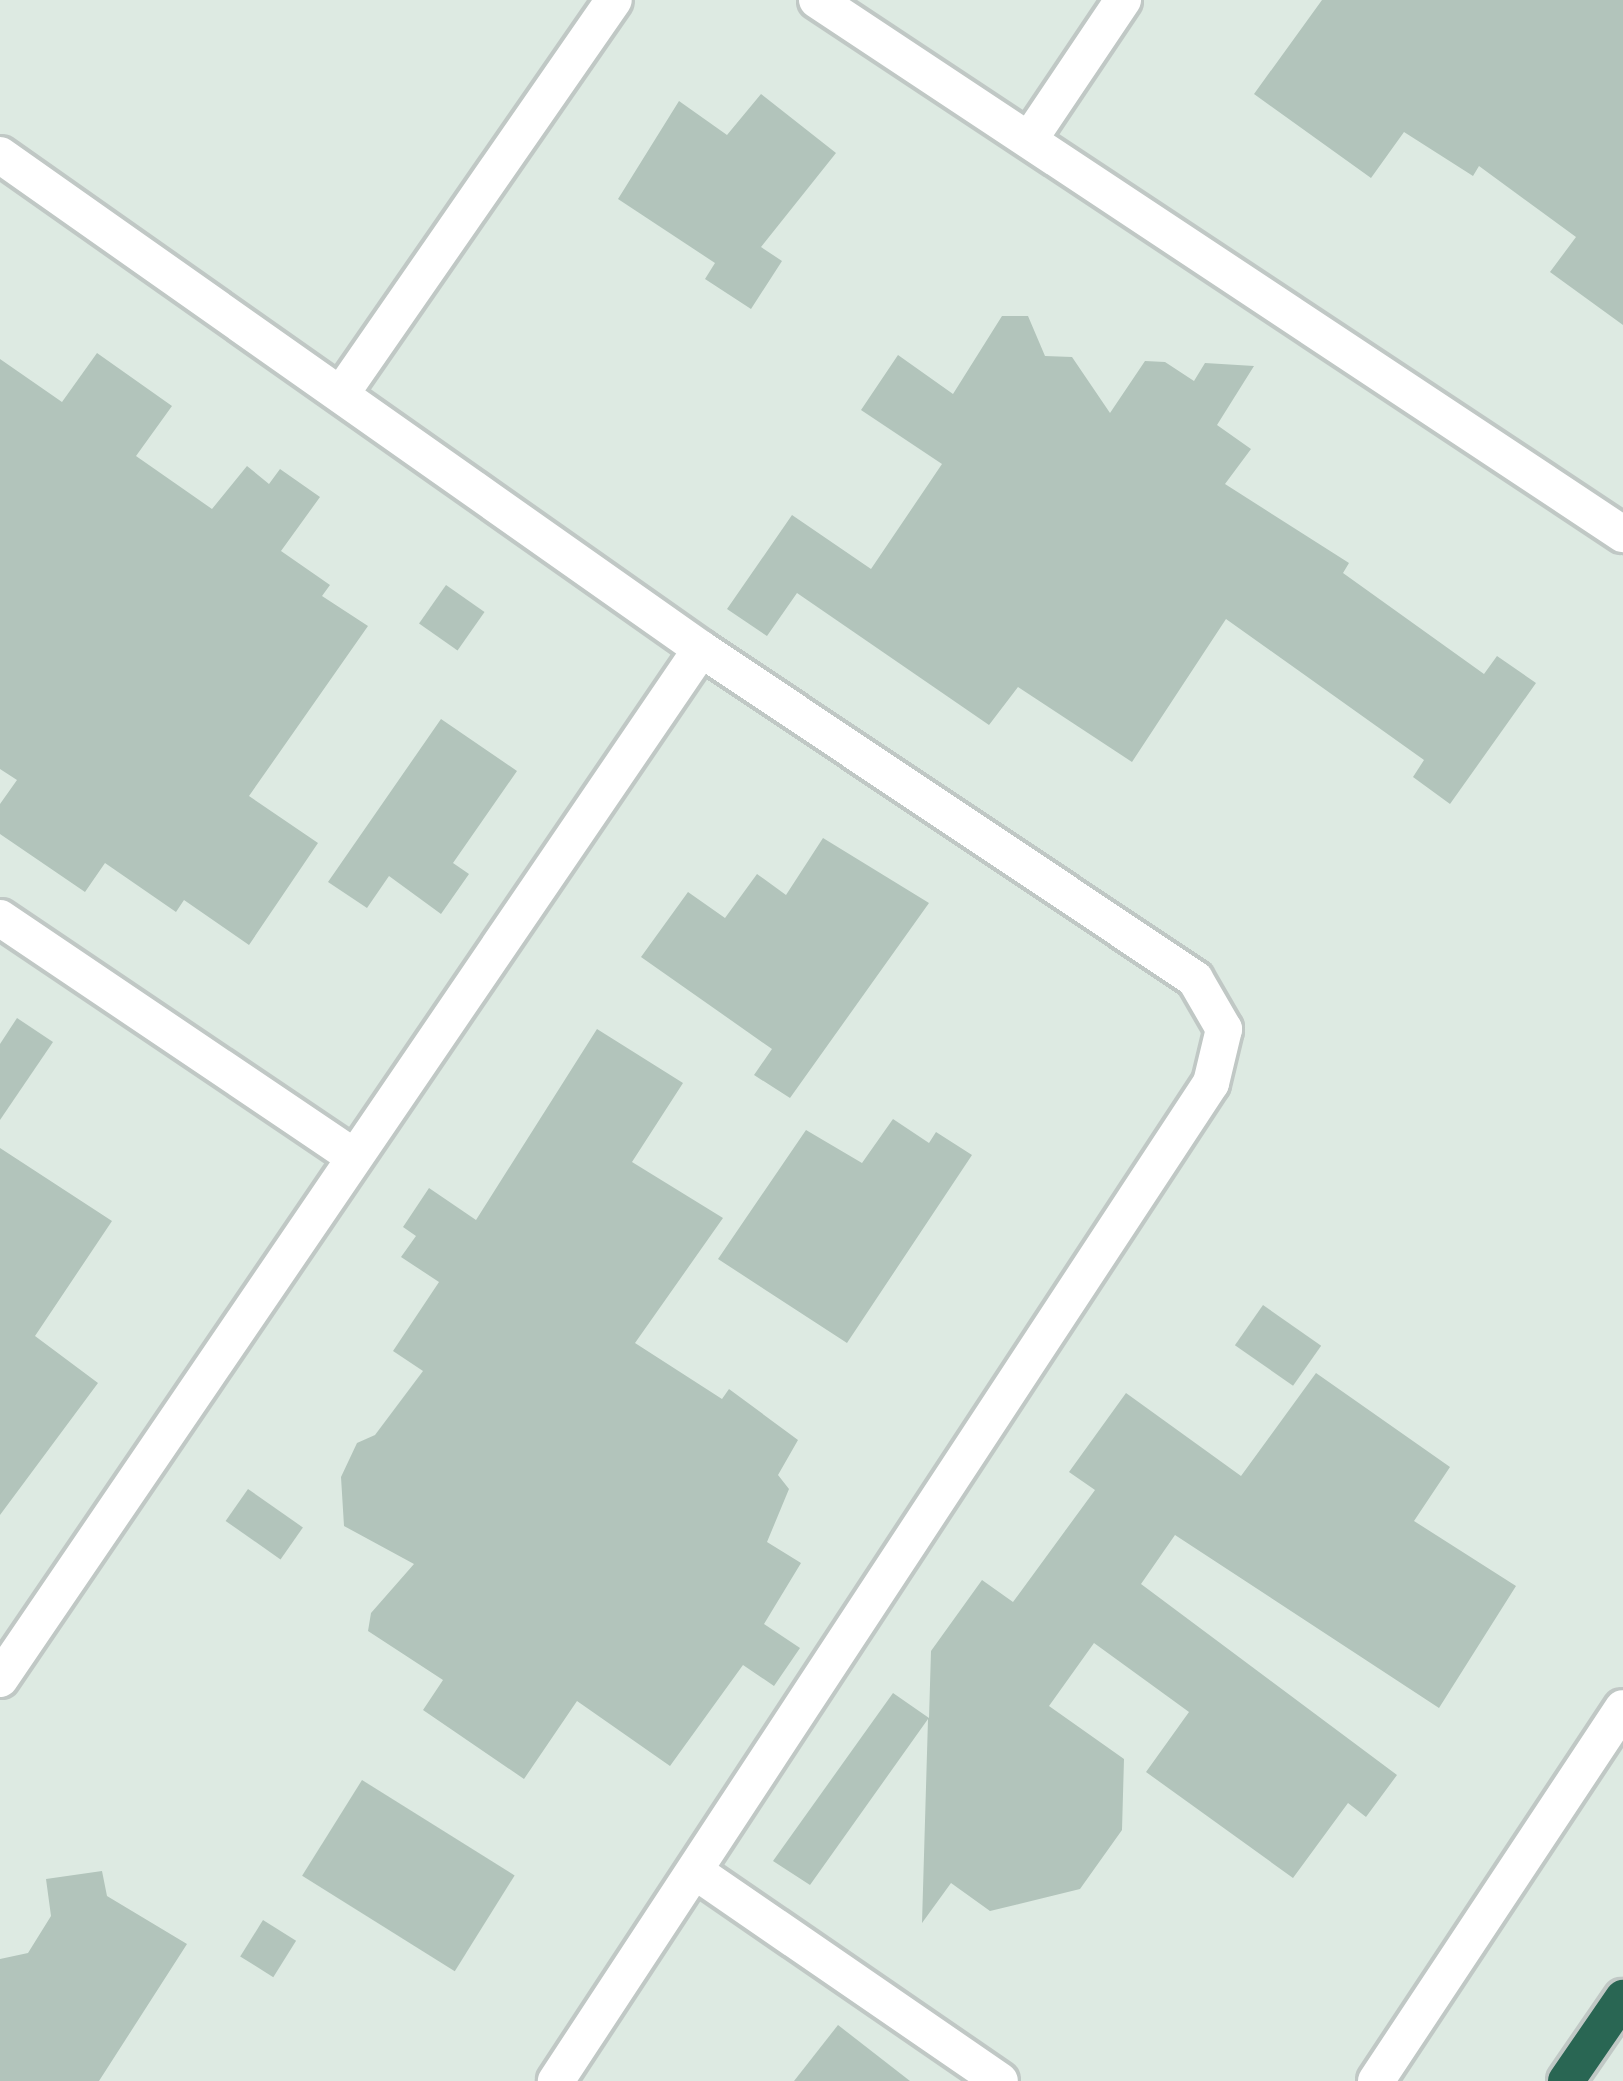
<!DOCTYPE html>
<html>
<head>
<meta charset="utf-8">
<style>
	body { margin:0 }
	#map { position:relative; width:1623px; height:2081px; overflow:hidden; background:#ddeae2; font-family:Montserrat,sans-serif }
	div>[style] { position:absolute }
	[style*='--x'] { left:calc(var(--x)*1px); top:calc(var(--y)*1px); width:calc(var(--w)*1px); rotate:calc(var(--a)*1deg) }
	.building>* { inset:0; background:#b2c4bb; transform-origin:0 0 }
	.roads { filter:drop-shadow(3px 0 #c0c8c5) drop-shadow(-3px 0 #c0c8c5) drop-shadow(0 3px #c0c8c5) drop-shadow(0 -3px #c0c8c5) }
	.minor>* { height:36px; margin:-18px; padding:0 18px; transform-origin:18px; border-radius:18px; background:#fff }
	.highway>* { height:36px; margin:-18px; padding:0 18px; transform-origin:18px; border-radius:18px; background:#296653 }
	span { translate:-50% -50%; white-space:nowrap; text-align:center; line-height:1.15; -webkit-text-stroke:9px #edf6f1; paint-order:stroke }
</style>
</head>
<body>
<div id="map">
	<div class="building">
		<i style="clip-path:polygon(1322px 0,1623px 0,1623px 325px,1550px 272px,1576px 237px,1479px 166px,1473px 176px,1404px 132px,1371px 178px,1254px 94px)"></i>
		<i style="clip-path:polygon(761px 94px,836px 153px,761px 247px,782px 261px,751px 309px,705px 279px,715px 263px,618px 199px,679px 101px,727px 135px)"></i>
		<i style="clip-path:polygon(1002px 316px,1028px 316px,1045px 356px,1072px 357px,1110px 413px,1145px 361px,1165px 362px,1194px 381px,1205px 363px,1254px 366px,1217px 425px,1251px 449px,1225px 484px,1349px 563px,1343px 573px,1484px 674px,1497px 656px,1536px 683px,1450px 804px,1413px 777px,1424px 760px,1226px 619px,1132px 762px,1018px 687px,989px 725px,797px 593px,767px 636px,727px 609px,792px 515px,871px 569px,942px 464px,861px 410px,898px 355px,953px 394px)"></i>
		<i style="clip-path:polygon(97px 353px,172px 406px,136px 456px,212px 509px,247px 466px,269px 484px,280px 469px,320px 497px,281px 551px,330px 585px,322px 596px,368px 626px,249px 796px,318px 843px,249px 945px,184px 900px,176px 912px,105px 863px,85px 892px,0 834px,0 804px,17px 780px,0 769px,0 359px,62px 402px)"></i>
		<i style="left:446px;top:585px;width:47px;height:47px;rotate:35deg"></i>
		<i style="clip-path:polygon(441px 719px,517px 771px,453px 863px,469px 874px,441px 914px,389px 876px,367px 908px,328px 882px)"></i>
		<i style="clip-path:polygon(823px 838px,929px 903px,790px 1098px,754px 1075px,772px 1049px,641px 957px,688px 892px,725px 918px,757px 874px,786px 895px)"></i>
		<i style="clip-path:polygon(17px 1018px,53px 1042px,0 1120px,0 1044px)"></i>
		<i style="clip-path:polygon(597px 1029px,683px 1083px,632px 1162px,723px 1218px,635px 1343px,722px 1399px,729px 1389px,798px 1440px,778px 1475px,789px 1489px,767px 1542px,801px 1563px,764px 1624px,800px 1648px,774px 1686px,743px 1665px,670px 1766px,577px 1701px,524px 1779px,423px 1710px,443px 1680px,368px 1631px,371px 1613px,414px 1564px,344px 1526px,341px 1477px,357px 1443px,375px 1435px,423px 1371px,393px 1351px,439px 1282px,401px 1257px,416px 1236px,403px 1227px,429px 1188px,476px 1220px)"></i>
		<i style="clip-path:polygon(893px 1119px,929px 1143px,936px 1132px,972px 1155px,847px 1343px,718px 1259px,806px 1130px,862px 1163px)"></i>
		<i style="clip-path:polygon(0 1148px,112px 1221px,35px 1336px,98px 1383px,0 1515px)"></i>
		<i style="left:1263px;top:1305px;width:71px;height:49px;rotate:35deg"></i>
		<i style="clip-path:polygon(1316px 1373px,1450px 1467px,1414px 1521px,1516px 1586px,1439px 1708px,1175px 1535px,1141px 1584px,1397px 1775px,1366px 1817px,1348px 1803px,1293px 1878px,1146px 1772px,1189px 1712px,1094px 1643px,1049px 1706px,1124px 1759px,1122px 1830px,1080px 1889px,990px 1911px,951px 1883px,922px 1923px,928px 1719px,810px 1885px,773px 1861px,893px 1693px,929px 1718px,931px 1651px,982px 1580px,1013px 1602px,1095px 1490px,1069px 1472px,1126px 1393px,1241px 1476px)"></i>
		<i style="left:248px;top:1489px;width:67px;height:39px;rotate:35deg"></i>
		<i style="left:362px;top:1780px;width:180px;height:113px;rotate:32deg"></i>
		<i style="clip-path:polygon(102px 1871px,107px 1896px,187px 1944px,99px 2081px,0 2081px,0 1959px,28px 1953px,51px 1916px,46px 1879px)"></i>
		<i style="left:263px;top:1920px;width:39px;height:43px;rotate:32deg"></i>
		<i style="clip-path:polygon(838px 2025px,910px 2081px,794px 2081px)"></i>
	</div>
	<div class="roads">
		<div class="minor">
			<i style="--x:817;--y:0;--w:967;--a:33.53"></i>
			<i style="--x:1031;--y:137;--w:165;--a:-56.1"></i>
			<i style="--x:0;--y:155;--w:858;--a:35.17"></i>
			<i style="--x:701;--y:649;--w:594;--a:33.74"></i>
			<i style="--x:1195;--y:979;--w:58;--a:59.9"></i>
			<i style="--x:1224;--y:1029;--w:56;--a:103.5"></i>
			<i style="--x:1211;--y:1083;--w:1194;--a:123.28"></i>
			<i style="--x:341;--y:394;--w:479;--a:-55.3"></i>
			<i style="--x:0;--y:918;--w:426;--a:34"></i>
			<i style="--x:0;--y:1679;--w:1246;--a:-55.76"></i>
			<i style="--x:699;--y:1874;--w:365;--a:34.5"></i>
			<i style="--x:1376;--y:2081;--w:447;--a:-56.5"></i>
		</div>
		<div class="highway">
			<i style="--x:1566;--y:2081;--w:101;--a:-55.5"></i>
		</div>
	</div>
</div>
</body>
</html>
